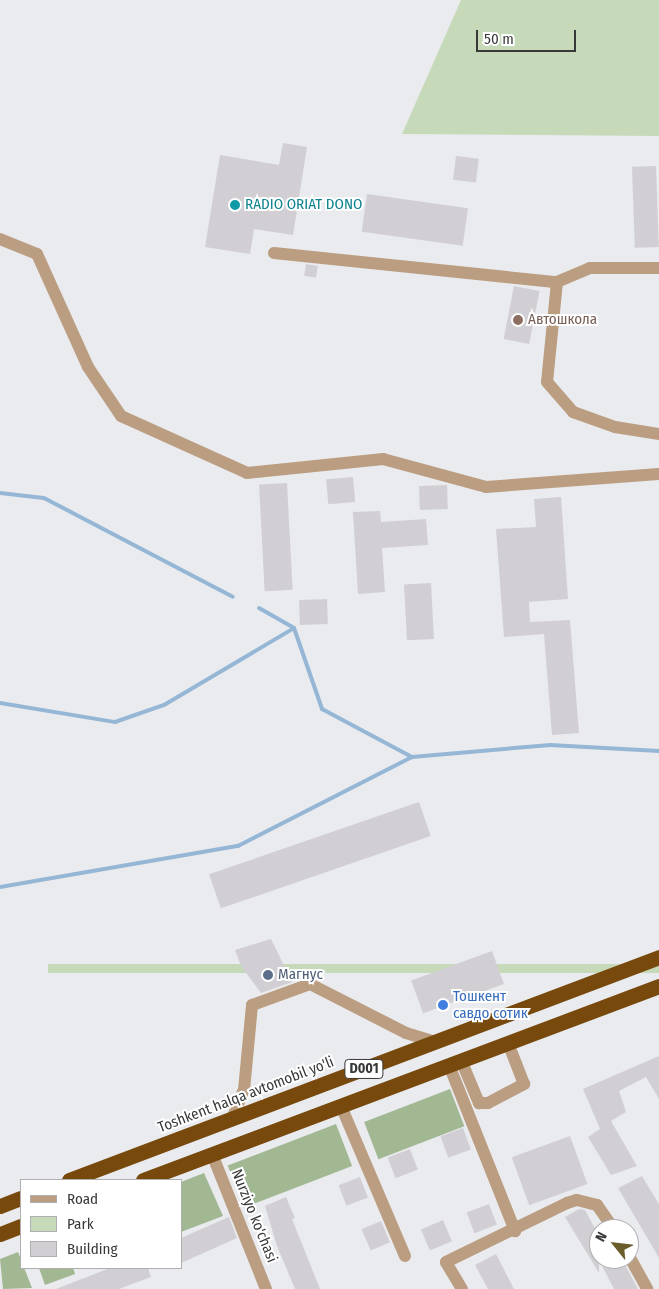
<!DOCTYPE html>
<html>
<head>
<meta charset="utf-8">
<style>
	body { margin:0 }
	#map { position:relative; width:659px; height:1289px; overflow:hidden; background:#eaebef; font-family:"Fira Sans Condensed",sans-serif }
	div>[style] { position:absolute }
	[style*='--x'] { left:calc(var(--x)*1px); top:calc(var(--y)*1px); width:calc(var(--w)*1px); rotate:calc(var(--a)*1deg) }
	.green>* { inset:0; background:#c6dab9; transform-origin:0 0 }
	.forest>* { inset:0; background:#a2b893; transform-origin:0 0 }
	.stream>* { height:4px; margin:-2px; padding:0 2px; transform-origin:2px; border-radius:2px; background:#95b7d5 }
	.building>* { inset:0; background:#d1cfd3; transform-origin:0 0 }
	.minor>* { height:12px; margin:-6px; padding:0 6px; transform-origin:6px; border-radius:6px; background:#bb9e81 }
	.highway>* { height:15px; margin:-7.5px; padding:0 7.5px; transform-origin:7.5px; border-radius:7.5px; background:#77490c }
	.dots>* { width:14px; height:14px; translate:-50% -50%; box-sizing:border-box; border:2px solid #fff; border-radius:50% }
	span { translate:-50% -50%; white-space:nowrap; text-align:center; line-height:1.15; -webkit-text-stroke:4px #fff; paint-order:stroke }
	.shield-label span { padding:1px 4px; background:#fff; border:1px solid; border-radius:4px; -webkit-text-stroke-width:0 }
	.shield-label { font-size:14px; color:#373839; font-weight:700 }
	.culture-label { font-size:15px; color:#0d838f }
	.left { translate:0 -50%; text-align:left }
	.education-label { font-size:15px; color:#785e54 }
	.service-label { font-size:15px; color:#4e5e75 }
	.shop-label { font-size:15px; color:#366cbe }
	.street-label { font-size:15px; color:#373839 }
	.legend { position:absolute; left:20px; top:1179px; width:162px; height:90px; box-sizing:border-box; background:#fff; border:1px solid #afafb0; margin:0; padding:6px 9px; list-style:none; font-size:15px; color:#373839 }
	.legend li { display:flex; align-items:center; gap:10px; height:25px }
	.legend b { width:25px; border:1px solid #afafb0 }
	.north { position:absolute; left:589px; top:1219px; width:50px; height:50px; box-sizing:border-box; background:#fff; border:1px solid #afafb0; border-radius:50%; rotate:299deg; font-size:14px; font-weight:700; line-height:20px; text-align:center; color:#373839 }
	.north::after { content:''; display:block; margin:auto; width:18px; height:22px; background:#6b5d2b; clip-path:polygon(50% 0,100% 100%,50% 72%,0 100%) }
	.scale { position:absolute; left:476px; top:30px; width:100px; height:22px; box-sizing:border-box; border:2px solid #373839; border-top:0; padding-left:6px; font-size:15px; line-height:18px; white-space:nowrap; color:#373839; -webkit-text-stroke:4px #fff; paint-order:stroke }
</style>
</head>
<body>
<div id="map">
	<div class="green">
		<i style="clip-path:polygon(461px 0,659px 0,659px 136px,402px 134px)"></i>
		<i style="left:659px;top:964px;width:9px;height:611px;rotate:90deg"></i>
	</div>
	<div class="forest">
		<i style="left:450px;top:1089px;width:40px;height:92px;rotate:69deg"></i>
		<i style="left:336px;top:1124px;width:45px;height:116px;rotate:69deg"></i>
		<i style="clip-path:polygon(204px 1173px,223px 1216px,181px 1232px,181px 1182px)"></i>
		<i style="clip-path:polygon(18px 1252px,32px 1288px,3px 1289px,0 1259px)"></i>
		<i style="clip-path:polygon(39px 1268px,73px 1268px,75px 1274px,45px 1285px)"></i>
	</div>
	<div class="stream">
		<i style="--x:0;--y:493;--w:44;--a:6.5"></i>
		<i style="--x:44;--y:498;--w:213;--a:27.6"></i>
		<i style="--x:259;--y:608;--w:40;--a:29.7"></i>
		<i style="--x:294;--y:628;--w:86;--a:70.9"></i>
		<i style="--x:322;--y:709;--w:102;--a:28.1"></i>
		<i style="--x:0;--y:703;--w:117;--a:9.4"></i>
		<i style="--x:115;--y:722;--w:52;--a:-19.1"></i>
		<i style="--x:164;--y:705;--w:151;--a:-30.6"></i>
		<i style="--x:0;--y:887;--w:242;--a:-9.8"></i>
		<i style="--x:238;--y:846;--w:195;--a:-27.1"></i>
		<i style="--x:412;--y:757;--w:139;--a:-5"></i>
		<i style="--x:550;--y:745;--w:109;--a:3.2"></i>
	</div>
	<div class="building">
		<i style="clip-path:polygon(283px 143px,307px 147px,293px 235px,254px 229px,250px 254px,205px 247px,220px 155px,279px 165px)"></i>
		<i style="left:456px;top:156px;width:23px;height:24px;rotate:7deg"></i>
		<i style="left:656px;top:166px;width:81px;height:24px;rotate:88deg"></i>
		<i style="left:367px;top:194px;width:102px;height:38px;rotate:8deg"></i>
		<i style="left:306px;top:264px;width:12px;height:12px;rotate:9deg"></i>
		<i style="left:514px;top:286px;width:26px;height:54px;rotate:11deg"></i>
		<i style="left:353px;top:477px;width:25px;height:27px;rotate:85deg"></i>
		<i style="left:287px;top:483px;width:107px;height:28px;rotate:87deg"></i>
		<i style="left:447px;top:485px;width:24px;height:28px;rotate:88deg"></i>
		<i style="clip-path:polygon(561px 497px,568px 599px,529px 602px,530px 622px,570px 620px,579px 733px,552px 735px,544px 634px,504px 637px,496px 529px,536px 527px,534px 499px)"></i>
		<i style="clip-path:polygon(380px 511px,381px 522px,426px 519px,428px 545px,382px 548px,385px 592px,358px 594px,353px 512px)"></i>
		<i style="left:431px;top:583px;width:56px;height:27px;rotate:87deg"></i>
		<i style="left:327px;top:599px;width:25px;height:28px;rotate:88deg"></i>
		<i style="left:419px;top:802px;width:36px;height:222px;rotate:71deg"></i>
		<i style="clip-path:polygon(271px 939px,292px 982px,261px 993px,241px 966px,235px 950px)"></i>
		<i style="left:492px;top:951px;width:35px;height:86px;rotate:70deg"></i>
		<i style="clip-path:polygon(659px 1056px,659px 1099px,646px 1077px,619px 1091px,626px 1112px,611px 1121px,637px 1166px,611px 1175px,588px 1137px,600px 1129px,583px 1089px)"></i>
		<i style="left:463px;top:1128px;width:23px;height:24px;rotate:70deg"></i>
		<i style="left:570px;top:1136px;width:51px;height:62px;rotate:70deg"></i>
		<i style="left:410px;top:1149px;width:22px;height:24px;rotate:69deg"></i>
		<i style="clip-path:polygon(642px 1176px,659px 1204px,659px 1258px,618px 1188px)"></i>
		<i style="left:360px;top:1177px;width:22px;height:23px;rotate:69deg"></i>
		<i style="clip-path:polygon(286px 1197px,295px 1218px,292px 1219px,320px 1289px,295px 1289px,277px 1246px,265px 1206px)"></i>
		<i style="left:489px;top:1204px;width:22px;height:24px;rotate:69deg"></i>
		<i style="clip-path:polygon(579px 1209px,585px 1210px,599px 1236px,599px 1259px,622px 1259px,638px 1289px,614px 1289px,599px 1260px,599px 1273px,565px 1217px)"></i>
		<i style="clip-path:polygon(229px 1217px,237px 1238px,181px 1263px,181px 1238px)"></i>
		<i style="left:443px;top:1220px;width:23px;height:24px;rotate:67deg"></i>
		<i style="left:381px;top:1221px;width:23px;height:21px;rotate:67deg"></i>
		<i style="clip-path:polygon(496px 1254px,514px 1289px,488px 1289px,475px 1265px)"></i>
		<i style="clip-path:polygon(110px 1268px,148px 1268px,151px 1277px,119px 1289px,56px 1289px)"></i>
	</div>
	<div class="minor">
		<i style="--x:0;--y:239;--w:40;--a:22"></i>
		<i style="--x:37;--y:254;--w:124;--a:65.7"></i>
		<i style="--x:88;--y:367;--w:59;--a:56"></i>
		<i style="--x:121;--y:416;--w:138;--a:24.3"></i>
		<i style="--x:247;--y:473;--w:137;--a:-5.9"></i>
		<i style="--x:383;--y:459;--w:107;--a:15.2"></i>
		<i style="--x:486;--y:487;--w:173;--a:-4.3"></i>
		<i style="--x:274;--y:253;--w:284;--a:5.9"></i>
		<i style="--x:659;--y:268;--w:69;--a:180"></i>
		<i style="--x:590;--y:268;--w:36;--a:157"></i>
		<i style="--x:557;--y:282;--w:100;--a:95.7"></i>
		<i style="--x:547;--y:382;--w:40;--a:49"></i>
		<i style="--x:573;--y:412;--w:45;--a:19.7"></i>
		<i style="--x:615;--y:427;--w:45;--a:9"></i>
		<i style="--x:461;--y:1060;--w:47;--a:67.3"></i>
		<i style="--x:479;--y:1103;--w:9;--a:0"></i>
		<i style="--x:488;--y:1103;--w:41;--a:-27.8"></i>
		<i style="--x:524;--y:1084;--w:44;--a:-111.3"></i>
		<i style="--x:449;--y:1065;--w:179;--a:68.3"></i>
		<i style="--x:341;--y:1106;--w:163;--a:66.9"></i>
		<i style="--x:232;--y:1119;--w:31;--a:-68"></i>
		<i style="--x:244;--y:1090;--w:85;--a:-84.6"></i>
		<i style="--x:252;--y:1005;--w:62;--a:-19.9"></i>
		<i style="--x:310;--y:984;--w:108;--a:27"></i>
		<i style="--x:406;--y:1033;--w:31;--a:17"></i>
		<i style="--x:212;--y:1154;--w:145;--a:68.2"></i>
		<i style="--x:629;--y:1256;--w:38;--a:61"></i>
		<i style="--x:462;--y:1289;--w:31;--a:-121"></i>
		<i style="--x:446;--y:1262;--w:135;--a:-26"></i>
		<i style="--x:567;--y:1203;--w:10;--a:-17"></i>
		<i style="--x:577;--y:1200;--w:21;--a:14"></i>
		<i style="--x:597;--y:1205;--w:29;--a:55"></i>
	</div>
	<div class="highway">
		<i style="--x:69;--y:1180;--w:631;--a:-20.7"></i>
		<i style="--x:143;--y:1180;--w:551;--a:-20.6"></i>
		<i style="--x:0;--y:1206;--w:22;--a:-21"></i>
		<i style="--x:0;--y:1234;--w:22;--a:-21"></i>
	</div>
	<div class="dots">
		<i style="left:235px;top:205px;background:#0f9aa8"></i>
		<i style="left:518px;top:320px;background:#8d6e63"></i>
		<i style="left:268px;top:975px;background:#5c6f8a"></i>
		<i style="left:443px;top:1005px;background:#3f7fe0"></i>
	</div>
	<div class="shield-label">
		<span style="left:364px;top:1069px">D001</span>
	</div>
	<div class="culture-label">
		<span class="left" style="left:245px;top:205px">RADIO ORIAT DONO</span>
	</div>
	<div class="education-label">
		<span class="left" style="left:528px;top:320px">Автошкола</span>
	</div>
	<div class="service-label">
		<span class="left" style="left:278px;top:975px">Магнус</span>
	</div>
	<div class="shop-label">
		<span class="left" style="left:453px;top:1005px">Тошкент<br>савдо сотик</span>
	</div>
	<div class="street-label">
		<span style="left:246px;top:1095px;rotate:-21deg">Toshkent halqa avtomobil yo'li</span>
		<span style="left:254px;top:1216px;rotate:68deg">Nurziyo ko'chasi</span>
	</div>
	<ul class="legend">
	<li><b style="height:6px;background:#bb9e81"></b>Road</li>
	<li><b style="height:14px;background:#c6dab9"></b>Park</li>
	<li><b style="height:14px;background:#d1cfd3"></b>Building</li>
	</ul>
	<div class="north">N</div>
	<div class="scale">50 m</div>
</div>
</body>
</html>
